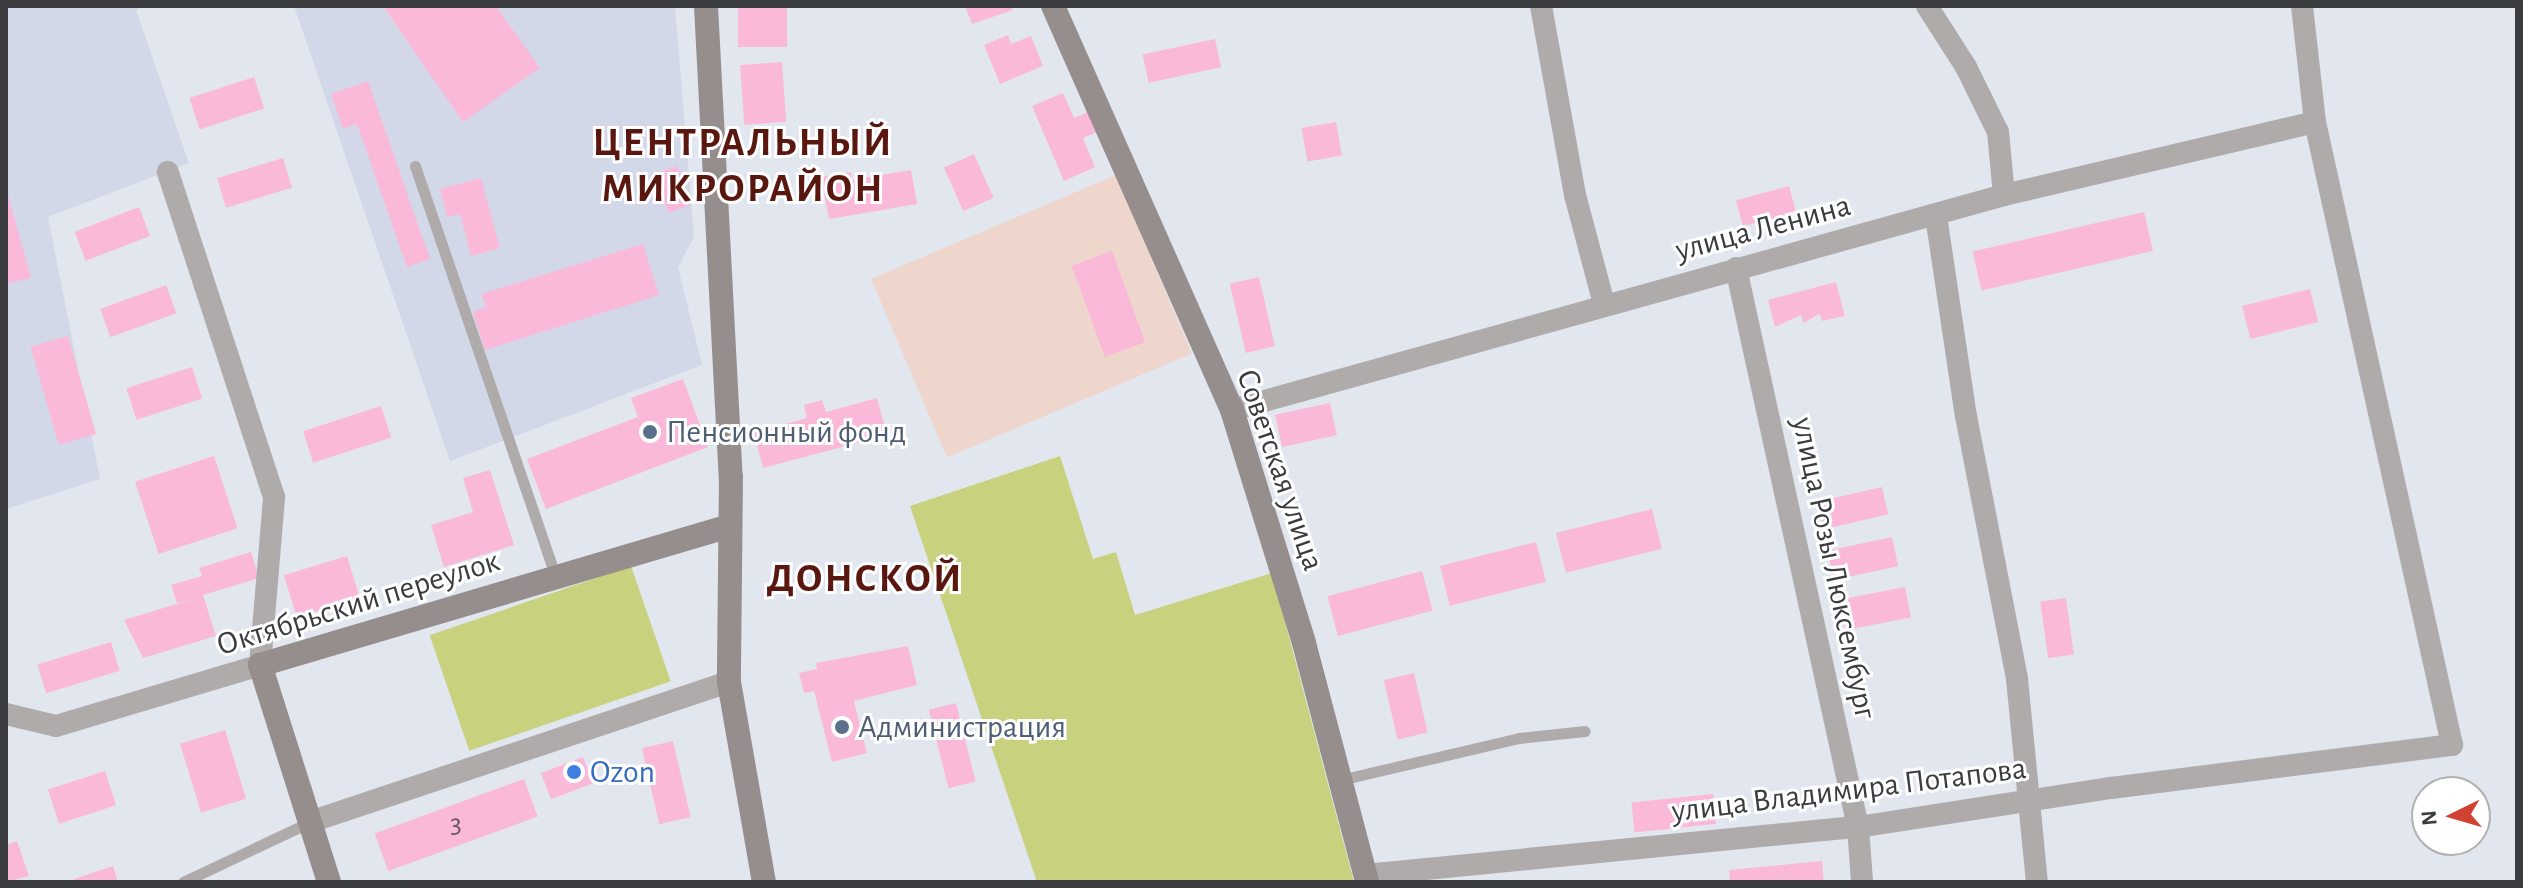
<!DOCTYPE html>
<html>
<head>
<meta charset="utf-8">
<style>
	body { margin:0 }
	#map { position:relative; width:2523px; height:888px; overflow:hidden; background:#e2e6ef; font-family:"Alegreya Sans",sans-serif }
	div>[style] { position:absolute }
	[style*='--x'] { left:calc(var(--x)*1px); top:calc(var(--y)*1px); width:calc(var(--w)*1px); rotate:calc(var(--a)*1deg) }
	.built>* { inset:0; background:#d3d8e8 }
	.education>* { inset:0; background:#eed6cc; transform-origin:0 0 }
	.green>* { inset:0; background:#c8d17e; transform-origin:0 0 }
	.building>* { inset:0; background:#fbb9d9; transform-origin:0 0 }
	.lane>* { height:11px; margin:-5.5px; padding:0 5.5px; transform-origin:5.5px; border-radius:5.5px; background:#afabaa }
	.street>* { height:22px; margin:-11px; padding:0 11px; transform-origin:11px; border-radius:11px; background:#afabaa }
	.secondary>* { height:24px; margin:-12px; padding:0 12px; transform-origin:12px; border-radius:12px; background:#958e8d }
	.dots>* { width:22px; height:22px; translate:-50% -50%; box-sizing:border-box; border:4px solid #fff; border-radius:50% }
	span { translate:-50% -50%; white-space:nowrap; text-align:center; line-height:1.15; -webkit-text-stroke:6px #fff; paint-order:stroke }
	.number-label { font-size:28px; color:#6a5b66 }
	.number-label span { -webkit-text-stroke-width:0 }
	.street-label { font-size:32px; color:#3a3c3f }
	.service-label { font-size:32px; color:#4e5e75 }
	.left { translate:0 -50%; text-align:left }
	.shop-label { font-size:32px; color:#366cbe }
	.district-label { font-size:40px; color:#5a170f; font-weight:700; letter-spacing:2px }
	.frame { position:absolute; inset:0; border:8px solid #3a3c3f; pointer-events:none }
	.north { position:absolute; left:2411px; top:776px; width:80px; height:80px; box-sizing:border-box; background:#fff; border:2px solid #b0b1b2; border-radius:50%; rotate:265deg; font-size:22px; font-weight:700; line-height:32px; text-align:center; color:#3a3c3f }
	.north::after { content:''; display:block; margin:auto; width:28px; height:36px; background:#d04333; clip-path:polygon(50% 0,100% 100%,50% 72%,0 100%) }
</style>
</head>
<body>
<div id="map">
	<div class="built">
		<i style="clip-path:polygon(6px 6px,144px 6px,136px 10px,189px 163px,48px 217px,100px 479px,6px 509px)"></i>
		<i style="clip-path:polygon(294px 6px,675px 6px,694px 237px,678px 267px,702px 365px,450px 461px)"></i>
	</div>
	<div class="education">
		<i style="left:1116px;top:175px;width:194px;height:266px;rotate:67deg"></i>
	</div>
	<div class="green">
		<i style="clip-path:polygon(1060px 456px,1093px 559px,1116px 552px,1135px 615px,1272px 573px,1354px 882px,1037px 882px,910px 506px)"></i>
		<i style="left:631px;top:566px;width:122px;height:213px;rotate:71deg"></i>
	</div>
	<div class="building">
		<i style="clip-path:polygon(383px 6px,496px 6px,540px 68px,463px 122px)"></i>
		<i style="left:738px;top:6px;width:49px;height:41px"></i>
		<i style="clip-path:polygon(965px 6px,1011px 6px,1013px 10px,972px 24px)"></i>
		<i style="clip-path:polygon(1008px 35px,1011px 44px,1031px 36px,1043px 66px,1000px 84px,984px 45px)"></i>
		<i style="left:1215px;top:39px;width:29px;height:74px;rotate:78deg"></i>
		<i style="left:782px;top:62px;width:60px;height:42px;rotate:86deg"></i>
		<i style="left:254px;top:77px;width:33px;height:68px;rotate:72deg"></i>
		<i style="clip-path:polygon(368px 81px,430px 259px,407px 267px,357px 124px,343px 129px,331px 94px)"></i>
		<i style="clip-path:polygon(1063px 93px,1074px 118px,1088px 112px,1097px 132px,1083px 138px,1095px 167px,1064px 181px,1032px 106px)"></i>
		<i style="left:1336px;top:122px;width:34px;height:35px;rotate:80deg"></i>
		<i style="left:974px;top:154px;width:48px;height:33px;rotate:66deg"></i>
		<i style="left:283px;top:158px;width:31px;height:69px;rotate:73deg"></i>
		<i style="left:677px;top:166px;width:41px;height:24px;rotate:70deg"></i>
		<i style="clip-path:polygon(911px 170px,917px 204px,829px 219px,821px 177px,851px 172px,852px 180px)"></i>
		<i style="clip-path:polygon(481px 178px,500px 248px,471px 256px,460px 214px,447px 217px,440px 189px)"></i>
		<i style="left:1789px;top:186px;width:27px;height:55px;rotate:75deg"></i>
		<i style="clip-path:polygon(6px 187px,31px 278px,6px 284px)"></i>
		<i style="left:139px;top:207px;width:31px;height:69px;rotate:69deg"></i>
		<i style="left:2144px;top:212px;width:40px;height:176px;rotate:77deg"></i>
		<i style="clip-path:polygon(643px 244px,659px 295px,485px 350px,473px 312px,486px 307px,481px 294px)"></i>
		<i style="left:1112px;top:251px;width:97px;height:43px;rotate:70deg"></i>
		<i style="left:1259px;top:277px;width:71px;height:30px;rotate:77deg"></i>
		<i style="clip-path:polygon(1836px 282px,1845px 316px,1822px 321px,1820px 314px,1803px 323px,1801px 315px,1775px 327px,1768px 300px)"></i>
		<i style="left:166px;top:285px;width:30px;height:70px;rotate:70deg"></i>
		<i style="left:2310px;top:289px;width:34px;height:70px;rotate:76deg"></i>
		<i style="left:68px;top:336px;width:102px;height:39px;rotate:74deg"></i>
		<i style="left:192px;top:367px;width:33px;height:69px;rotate:72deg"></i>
		<i style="clip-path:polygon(683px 379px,708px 447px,546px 509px,527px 459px,638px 417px,631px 398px)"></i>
		<i style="clip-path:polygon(877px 398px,887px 435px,763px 468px,754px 433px,807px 418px,804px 405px,822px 400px,826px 412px)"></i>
		<i style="left:1330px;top:403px;width:33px;height:56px;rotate:78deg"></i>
		<i style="left:381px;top:406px;width:33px;height:82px;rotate:72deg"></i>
		<i style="left:214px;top:456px;width:76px;height:83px;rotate:72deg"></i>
		<i style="clip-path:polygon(490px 470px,514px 545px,444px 567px,431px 525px,473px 512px,463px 478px)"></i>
		<i style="left:1882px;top:487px;width:28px;height:66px;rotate:77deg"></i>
		<i style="left:1652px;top:509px;width:41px;height:99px;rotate:76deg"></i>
		<i style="left:1892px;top:537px;width:30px;height:66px;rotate:78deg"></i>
		<i style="left:1536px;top:542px;width:41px;height:99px;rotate:76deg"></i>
		<i style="clip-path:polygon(251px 552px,259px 578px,203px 595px,216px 636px,143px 658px,124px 620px,193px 599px,177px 603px,171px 585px,202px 576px,199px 568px)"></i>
		<i style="left:347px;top:556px;width:44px;height:66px;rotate:73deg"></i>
		<i style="left:1422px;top:571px;width:41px;height:98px;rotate:75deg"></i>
		<i style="left:1905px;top:587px;width:31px;height:66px;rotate:79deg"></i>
		<i style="left:2066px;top:598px;width:57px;height:26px;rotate:82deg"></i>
		<i style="left:111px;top:642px;width:30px;height:77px;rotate:73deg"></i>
		<i style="clip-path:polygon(908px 646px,917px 685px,854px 701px,867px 753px,832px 762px,814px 691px,804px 693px,799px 673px,817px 669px,816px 663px)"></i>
		<i style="left:1414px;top:673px;width:61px;height:31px;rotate:77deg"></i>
		<i style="left:956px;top:703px;width:81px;height:28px;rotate:76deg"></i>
		<i style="left:225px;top:730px;width:72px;height:47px;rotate:73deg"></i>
		<i style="left:673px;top:741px;width:78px;height:32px;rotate:77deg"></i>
		<i style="left:583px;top:757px;width:28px;height:45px;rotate:69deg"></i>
		<i style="left:105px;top:771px;width:36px;height:60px;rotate:72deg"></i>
		<i style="left:524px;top:779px;width:40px;height:159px;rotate:70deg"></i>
		<i style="left:1713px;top:794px;width:30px;height:82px;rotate:84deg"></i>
		<i style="clip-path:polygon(17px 841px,29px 876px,6px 882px,6px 845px)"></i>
		<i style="clip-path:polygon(1822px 861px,1824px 882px,1730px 882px,1729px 870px)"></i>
		<i style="clip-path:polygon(113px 866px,118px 882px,75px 882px,74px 879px)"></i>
	</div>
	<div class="lane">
		<i style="--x:415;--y:166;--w:435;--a:71.1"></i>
		<i style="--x:1340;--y:780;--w:184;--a:-13.2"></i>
		<i style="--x:1519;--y:738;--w:66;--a:-6.1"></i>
		<i style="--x:183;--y:882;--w:140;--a:-25.3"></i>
	</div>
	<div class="street">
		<i style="--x:1541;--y:6;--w:192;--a:79.8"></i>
		<i style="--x:1575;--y:195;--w:113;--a:75.1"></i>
		<i style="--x:1927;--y:6;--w:72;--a:57.4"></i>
		<i style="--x:1966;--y:67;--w:72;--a:63.8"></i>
		<i style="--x:1998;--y:132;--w:63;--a:84.6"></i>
		<i style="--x:1936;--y:216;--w:202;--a:81.5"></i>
		<i style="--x:1966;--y:416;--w:268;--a:79"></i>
		<i style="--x:2017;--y:679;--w:204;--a:84.4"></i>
		<i style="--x:1736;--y:268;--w:572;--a:77.69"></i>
		<i style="--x:1858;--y:827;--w:55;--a:85.8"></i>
		<i style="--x:1232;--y:410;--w:801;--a:-15.56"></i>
		<i style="--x:2004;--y:195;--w:319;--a:-13.2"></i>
		<i style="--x:6;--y:714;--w:51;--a:13.5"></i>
		<i style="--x:56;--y:726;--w:213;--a:-16.6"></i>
		<i style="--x:260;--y:665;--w:169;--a:-85.2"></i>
		<i style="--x:274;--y:497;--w:342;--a:-108.1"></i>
		<i style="--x:310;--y:822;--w:442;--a:-18.5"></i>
		<i style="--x:1365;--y:875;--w:495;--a:-5.6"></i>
		<i style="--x:1858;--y:827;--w:256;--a:-8.8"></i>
		<i style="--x:2111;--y:788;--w:344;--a:-7.2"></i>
		<i style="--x:2452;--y:745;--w:638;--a:-102.4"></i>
		<i style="--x:2315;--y:122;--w:117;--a:-96.4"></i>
	</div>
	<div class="secondary">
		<i style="--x:706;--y:6;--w:472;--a:87"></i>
		<i style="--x:731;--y:477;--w:205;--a:90.6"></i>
		<i style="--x:729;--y:682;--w:203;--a:80.1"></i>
		<i style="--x:1053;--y:6;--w:442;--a:66.1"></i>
		<i style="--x:1232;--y:410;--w:244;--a:72.8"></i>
		<i style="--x:1304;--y:643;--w:247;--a:75.2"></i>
		<i style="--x:329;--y:882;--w:228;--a:-107.6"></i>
		<i style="--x:260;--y:665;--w:488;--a:-16.5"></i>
	</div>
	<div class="dots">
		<i style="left:650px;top:432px;background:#5c6f8a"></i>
		<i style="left:842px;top:727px;background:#5c6f8a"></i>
		<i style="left:574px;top:772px;background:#3f7fe0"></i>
	</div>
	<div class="number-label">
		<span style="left:456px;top:824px">3</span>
	</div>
	<div class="street-label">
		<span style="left:1763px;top:228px;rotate:-15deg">улица Ленина</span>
		<span style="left:1280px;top:470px;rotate:71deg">Советская улица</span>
		<span style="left:1834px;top:568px;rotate:78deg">улица Розы Люксембург</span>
		<span style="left:358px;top:603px;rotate:-17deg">Октябрьский переулок</span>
		<span style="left:1849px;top:790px;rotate:-7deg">улица Владимира Потапова</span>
	</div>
	<div class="service-label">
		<span class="left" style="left:666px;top:432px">Пенсионный фонд</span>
		<span class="left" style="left:858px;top:727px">Администрация</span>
	</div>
	<div class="shop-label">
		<span class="left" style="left:590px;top:772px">Ozon</span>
	</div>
	<div class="district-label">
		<span style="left:743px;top:166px">ЦЕНТРАЛЬНЫЙ<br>МИКРОРАЙОН</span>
		<span style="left:865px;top:579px">ДОНСКОЙ</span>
	</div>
	<div class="frame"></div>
	<div class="north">N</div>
</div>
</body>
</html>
